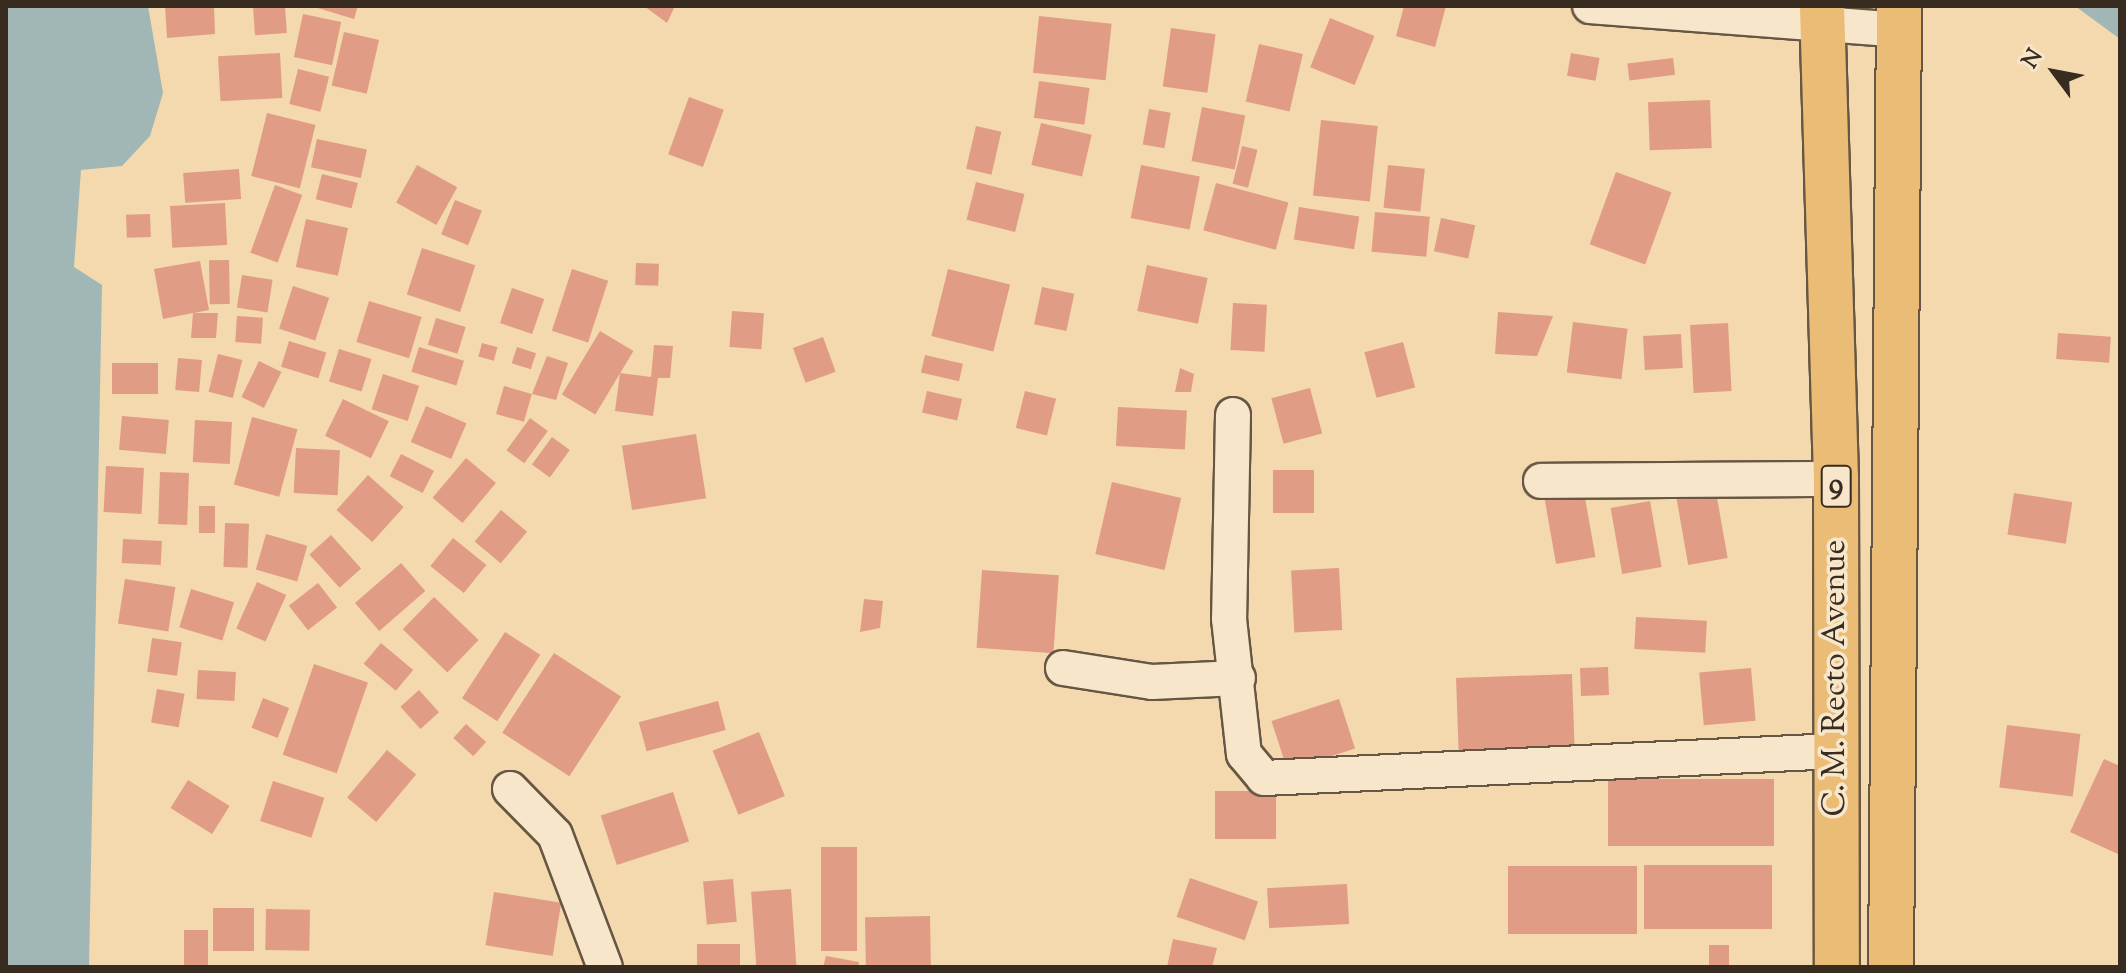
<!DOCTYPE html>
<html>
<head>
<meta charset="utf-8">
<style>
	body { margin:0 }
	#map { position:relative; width:2126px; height:973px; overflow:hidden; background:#f3d9ad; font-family:"Sorts Mill Goudy",serif }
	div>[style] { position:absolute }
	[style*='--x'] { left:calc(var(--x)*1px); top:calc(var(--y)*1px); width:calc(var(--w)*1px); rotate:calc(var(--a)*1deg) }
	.water>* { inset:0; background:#a1b7b5 }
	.building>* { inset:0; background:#e19c85; transform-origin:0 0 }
	.roads { filter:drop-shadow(2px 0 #675643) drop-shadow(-2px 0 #675643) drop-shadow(0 2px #675643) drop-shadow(0 -2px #675643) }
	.minor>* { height:34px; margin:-17px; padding:0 17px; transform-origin:17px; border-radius:17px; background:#f7e6ca }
	.trunk>* { height:44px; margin:-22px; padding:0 22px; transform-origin:22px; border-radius:22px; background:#eabc76 }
	span { translate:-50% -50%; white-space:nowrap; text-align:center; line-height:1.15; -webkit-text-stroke:7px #f7e6ca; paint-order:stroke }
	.shield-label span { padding:2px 6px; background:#f7e6ca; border:2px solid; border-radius:6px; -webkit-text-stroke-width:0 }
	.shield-label { font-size:30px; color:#382b20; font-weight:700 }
	.street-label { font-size:32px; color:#382b20 }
	.frame { position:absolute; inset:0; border:8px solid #382b20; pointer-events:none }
	.north { position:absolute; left:2014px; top:32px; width:80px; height:80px; -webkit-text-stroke:6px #f7e6ca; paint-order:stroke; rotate:302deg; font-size:22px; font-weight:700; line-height:32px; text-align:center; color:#382b20 }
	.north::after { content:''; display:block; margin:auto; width:28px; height:36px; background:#382b20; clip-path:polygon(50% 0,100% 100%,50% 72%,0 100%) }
</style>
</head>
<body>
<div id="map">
	<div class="water">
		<i style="clip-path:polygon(6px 6px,148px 6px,163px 93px,150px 136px,122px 166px,81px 170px,74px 267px,102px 285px,89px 967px,6px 967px)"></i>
		<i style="clip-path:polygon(2075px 6px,2120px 6px,2120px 39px)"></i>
	</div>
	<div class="building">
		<i style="clip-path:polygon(165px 6px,214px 6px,215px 34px,167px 38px)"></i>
		<i style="left:285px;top:6px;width:27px;height:32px;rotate:86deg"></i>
		<i style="clip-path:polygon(311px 6px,358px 6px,354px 19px)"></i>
		<i style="clip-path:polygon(644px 6px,675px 6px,667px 23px)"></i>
		<i style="clip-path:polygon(1404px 6px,1446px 6px,1435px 47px,1396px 36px)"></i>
		<i style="left:303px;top:14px;width:39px;height:44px;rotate:12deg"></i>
		<i style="left:1039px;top:16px;width:73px;height:57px;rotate:6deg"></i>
		<i style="left:1330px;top:18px;width:48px;height:53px;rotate:22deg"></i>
		<i style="left:1171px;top:28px;width:45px;height:59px;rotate:8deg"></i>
		<i style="left:344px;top:32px;width:36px;height:55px;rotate:13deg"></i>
		<i style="left:1259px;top:44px;width:45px;height:59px;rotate:13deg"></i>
		<i style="left:280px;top:53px;width:45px;height:62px;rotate:87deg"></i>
		<i style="left:1571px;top:53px;width:29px;height:23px;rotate:10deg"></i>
		<i style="left:1673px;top:58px;width:17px;height:46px;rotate:83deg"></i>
		<i style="left:298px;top:69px;width:32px;height:36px;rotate:14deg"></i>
		<i style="left:1039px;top:81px;width:51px;height:37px;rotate:8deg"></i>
		<i style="left:689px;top:97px;width:37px;height:61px;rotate:20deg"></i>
		<i style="left:1710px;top:100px;width:48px;height:62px;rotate:88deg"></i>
		<i style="left:1202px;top:107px;width:44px;height:55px;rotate:11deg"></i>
		<i style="left:1149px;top:109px;width:22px;height:36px;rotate:10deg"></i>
		<i style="left:267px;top:113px;width:50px;height:65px;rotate:14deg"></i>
		<i style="left:1321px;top:120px;width:57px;height:76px;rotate:6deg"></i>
		<i style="left:1041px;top:123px;width:52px;height:43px;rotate:13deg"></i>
		<i style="left:976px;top:126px;width:26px;height:44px;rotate:13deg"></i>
		<i style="left:317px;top:139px;width:51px;height:29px;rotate:12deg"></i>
		<i style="left:1242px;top:146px;width:16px;height:39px;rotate:14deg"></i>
		<i style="left:417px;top:165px;width:46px;height:43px;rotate:29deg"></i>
		<i style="left:1141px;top:165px;width:60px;height:54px;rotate:11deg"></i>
		<i style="left:1388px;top:165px;width:37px;height:43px;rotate:6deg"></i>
		<i style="left:239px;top:169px;width:30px;height:56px;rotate:86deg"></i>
		<i style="left:1616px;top:172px;width:59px;height:77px;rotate:20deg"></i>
		<i style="left:322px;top:174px;width:37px;height:26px;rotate:14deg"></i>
		<i style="left:976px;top:182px;width:50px;height:39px;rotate:14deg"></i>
		<i style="left:1216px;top:183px;width:75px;height:49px;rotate:15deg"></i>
		<i style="left:275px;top:185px;width:29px;height:72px;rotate:20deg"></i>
		<i style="left:455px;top:200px;width:29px;height:37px;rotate:22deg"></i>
		<i style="left:225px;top:203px;width:42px;height:55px;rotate:87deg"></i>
		<i style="left:1299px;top:207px;width:61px;height:33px;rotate:9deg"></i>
		<i style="left:1375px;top:212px;width:55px;height:40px;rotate:5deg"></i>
		<i style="left:150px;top:214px;width:23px;height:24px;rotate:88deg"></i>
		<i style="left:1441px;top:218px;width:35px;height:34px;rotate:12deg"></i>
		<i style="left:306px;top:219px;width:43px;height:49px;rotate:12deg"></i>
		<i style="left:422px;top:248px;width:56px;height:49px;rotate:18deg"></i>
		<i style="left:229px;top:260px;width:44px;height:20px;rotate:89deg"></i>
		<i style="clip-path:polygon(200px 261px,209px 310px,194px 313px,218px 313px,216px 338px,191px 338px,193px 313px,163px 319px,154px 269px)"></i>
		<i style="left:636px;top:263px;width:23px;height:22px;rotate:2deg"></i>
		<i style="left:1147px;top:265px;width:62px;height:47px;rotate:12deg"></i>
		<i style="left:572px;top:269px;width:38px;height:65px;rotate:18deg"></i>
		<i style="left:948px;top:269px;width:64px;height:69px;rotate:14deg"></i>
		<i style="left:242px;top:275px;width:31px;height:33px;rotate:9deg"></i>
		<i style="left:293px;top:286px;width:38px;height:45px;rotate:18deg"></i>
		<i style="left:1042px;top:287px;width:33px;height:38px;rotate:12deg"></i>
		<i style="left:512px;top:288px;width:34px;height:37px;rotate:19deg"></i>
		<i style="left:369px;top:301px;width:55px;height:43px;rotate:17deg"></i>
		<i style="left:1233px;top:303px;width:34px;height:47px;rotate:3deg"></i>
		<i style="left:732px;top:311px;width:32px;height:36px;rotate:4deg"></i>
		<i style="clip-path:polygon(1498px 312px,1553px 316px,1537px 356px,1495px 354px)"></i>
		<i style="left:237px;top:316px;width:26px;height:26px;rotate:4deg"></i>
		<i style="left:436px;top:318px;width:31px;height:28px;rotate:17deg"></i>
		<i style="left:1573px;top:322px;width:55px;height:51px;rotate:7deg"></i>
		<i style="left:1728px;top:323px;width:68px;height:38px;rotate:87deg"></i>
		<i style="left:600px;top:331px;width:39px;height:74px;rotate:31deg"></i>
		<i style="left:2058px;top:333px;width:53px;height:26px;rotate:4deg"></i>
		<i style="left:1681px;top:334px;width:34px;height:38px;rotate:87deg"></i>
		<i style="left:823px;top:337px;width:37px;height:32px;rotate:70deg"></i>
		<i style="left:289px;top:341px;width:39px;height:27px;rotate:17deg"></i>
		<i style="left:1403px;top:342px;width:47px;height:40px;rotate:75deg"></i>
		<i style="left:482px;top:343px;width:16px;height:14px;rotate:15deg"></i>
		<i style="clip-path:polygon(654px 345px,673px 346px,670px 378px,658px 378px,653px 416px,615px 411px,620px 373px,651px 377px)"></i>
		<i style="left:419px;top:347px;width:47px;height:26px;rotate:17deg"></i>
		<i style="left:517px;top:347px;width:20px;height:17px;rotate:18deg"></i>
		<i style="left:339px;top:349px;width:34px;height:34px;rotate:17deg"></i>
		<i style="left:218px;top:354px;width:25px;height:39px;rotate:14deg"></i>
		<i style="left:925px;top:355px;width:39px;height:18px;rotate:13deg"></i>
		<i style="clip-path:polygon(547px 356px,568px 363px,556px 400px,532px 394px)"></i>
		<i style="left:178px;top:358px;width:24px;height:32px;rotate:5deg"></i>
		<i style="left:259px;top:361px;width:25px;height:40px;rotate:26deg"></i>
		<i style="left:112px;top:363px;width:46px;height:31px"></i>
		<i style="clip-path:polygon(1180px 368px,1194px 374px,1191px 392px,1175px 392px)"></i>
		<i style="left:383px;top:374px;width:38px;height:37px;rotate:18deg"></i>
		<i style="left:504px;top:386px;width:29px;height:29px;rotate:16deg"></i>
		<i style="left:1310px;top:388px;width:47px;height:40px;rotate:75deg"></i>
		<i style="left:927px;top:391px;width:36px;height:22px;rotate:13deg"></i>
		<i style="left:1025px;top:391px;width:32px;height:38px;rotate:14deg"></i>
		<i style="left:343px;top:399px;width:51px;height:41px;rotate:26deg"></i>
		<i style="left:426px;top:406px;width:44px;height:39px;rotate:23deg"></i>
		<i style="left:1118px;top:407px;width:69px;height:39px;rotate:3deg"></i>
		<i style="left:122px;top:416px;width:47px;height:34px;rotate:5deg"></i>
		<i style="left:252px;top:417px;width:47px;height:70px;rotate:15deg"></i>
		<i style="left:530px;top:418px;width:22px;height:40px;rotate:36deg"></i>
		<i style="left:195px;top:420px;width:37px;height:42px;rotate:3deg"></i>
		<i style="left:696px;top:434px;width:65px;height:75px;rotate:81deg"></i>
		<i style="left:552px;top:437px;width:22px;height:34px;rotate:36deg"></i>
		<i style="left:296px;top:448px;width:44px;height:45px;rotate:3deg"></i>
		<i style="left:401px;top:454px;width:37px;height:25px;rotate:27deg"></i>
		<i style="left:466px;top:458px;width:39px;height:52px;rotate:40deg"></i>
		<i style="left:106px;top:466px;width:38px;height:46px;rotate:3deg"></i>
		<i style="left:1273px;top:470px;width:41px;height:43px"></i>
		<i style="left:160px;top:472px;width:29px;height:52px;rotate:2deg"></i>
		<i style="left:368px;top:475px;width:48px;height:47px;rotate:42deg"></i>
		<i style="left:1112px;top:482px;width:71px;height:74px;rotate:13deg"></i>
		<i style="left:1584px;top:492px;width:66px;height:40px;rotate:80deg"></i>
		<i style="left:1716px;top:492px;width:67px;height:40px;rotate:80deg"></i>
		<i style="left:2014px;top:493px;width:59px;height:42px;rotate:9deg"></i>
		<i style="left:1650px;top:501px;width:67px;height:40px;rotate:80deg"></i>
		<i style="left:199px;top:506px;width:16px;height:27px"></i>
		<i style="left:501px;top:510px;width:34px;height:41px;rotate:40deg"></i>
		<i style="left:225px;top:523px;width:24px;height:44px;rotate:2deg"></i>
		<i style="left:266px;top:534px;width:43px;height:37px;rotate:16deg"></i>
		<i style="left:331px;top:535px;width:45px;height:29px;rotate:48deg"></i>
		<i style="left:453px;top:538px;width:43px;height:36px;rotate:39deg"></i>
		<i style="left:123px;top:539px;width:39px;height:24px;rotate:3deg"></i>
		<i style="left:401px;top:563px;width:37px;height:61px;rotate:49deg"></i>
		<i style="left:1339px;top:568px;width:62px;height:48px;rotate:87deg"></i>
		<i style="left:982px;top:570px;width:77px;height:78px;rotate:4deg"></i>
		<i style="left:125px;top:579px;width:51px;height:45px;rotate:9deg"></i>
		<i style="left:257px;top:582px;width:32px;height:51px;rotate:24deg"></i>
		<i style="left:318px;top:583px;width:31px;height:37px;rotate:52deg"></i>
		<i style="left:191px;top:589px;width:45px;height:40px;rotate:17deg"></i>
		<i style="left:434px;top:597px;width:62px;height:45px;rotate:44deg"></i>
		<i style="clip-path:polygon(864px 599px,883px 601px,880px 628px,860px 632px)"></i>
		<i style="left:1636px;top:617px;width:71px;height:32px;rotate:3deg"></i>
		<i style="left:505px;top:632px;width:42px;height:79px;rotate:33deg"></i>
		<i style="left:152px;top:638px;width:30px;height:34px;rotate:8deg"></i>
		<i style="left:381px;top:643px;width:42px;height:27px;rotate:40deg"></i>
		<i style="left:554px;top:653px;width:80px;height:95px;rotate:33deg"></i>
		<i style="left:314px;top:664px;width:57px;height:96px;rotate:19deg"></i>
		<i style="left:1608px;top:667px;width:28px;height:28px;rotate:88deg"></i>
		<i style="left:1751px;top:668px;width:53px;height:52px;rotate:85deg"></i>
		<i style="left:198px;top:670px;width:38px;height:29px;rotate:3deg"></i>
		<i style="left:1572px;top:674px;width:80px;height:116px;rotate:88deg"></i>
		<i style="left:157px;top:689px;width:28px;height:34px;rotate:10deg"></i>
		<i style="left:419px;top:690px;width:30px;height:25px;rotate:48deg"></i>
		<i style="left:263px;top:698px;width:28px;height:32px;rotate:21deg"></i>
		<i style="left:1339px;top:699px;width:52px;height:71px;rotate:72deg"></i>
		<i style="left:718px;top:701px;width:30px;height:82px;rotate:75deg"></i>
		<i style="left:466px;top:724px;width:27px;height:19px;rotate:42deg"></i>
		<i style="left:2007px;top:725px;width:74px;height:63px;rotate:7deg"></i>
		<i style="left:759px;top:732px;width:69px;height:50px;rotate:68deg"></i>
		<i style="left:387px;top:750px;width:38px;height:62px;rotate:40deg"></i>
		<i style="clip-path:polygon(2104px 759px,2120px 766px,2120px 855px,2070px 832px)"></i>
		<i style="left:1774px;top:779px;width:67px;height:166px;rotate:90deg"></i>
		<i style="left:188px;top:780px;width:49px;height:33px;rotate:32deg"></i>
		<i style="left:273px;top:781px;width:54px;height:42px;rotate:18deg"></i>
		<i style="left:1215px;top:791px;width:61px;height:48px"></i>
		<i style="left:673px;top:792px;width:52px;height:76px;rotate:72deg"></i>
		<i style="left:857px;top:847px;width:104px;height:36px;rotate:90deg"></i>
		<i style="left:1644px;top:865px;width:128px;height:64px"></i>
		<i style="left:1508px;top:866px;width:129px;height:68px"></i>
		<i style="left:1190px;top:878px;width:72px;height:41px;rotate:19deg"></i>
		<i style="left:733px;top:879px;width:43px;height:30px;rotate:85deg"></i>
		<i style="left:1347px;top:884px;width:40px;height:80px;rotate:87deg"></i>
		<i style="left:791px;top:889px;width:78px;height:40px;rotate:86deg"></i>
		<i style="left:494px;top:892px;width:68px;height:54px;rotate:9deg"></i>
		<i style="left:213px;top:908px;width:41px;height:43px"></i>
		<i style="left:266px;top:909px;width:44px;height:41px;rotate:1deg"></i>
		<i style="left:930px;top:916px;width:51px;height:65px;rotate:89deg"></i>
		<i style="left:184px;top:930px;width:24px;height:37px"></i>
		<i style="clip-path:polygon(1173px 939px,1217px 948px,1212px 967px,1167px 967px)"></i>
		<i style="left:740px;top:944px;width:23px;height:43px;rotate:90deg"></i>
		<i style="left:1709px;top:945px;width:20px;height:22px"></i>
		<i style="clip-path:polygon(826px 956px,859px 962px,858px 967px,823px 967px)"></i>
	</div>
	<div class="roads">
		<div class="minor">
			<i style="--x:1590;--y:6;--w:310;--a:4.4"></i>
			<i style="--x:1233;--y:415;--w:204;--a:91.1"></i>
			<i style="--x:1229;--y:619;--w:136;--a:83.7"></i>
			<i style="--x:1244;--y:754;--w:31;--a:50"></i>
			<i style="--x:1264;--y:778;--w:573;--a:-2.7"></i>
			<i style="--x:1541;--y:481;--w:295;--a:-0.4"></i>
			<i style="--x:1063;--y:668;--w:90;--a:8.9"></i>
			<i style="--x:1152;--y:682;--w:86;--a:-2.7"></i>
			<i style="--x:510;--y:789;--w:64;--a:45.6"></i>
			<i style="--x:555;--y:835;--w:141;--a:69.3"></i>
		</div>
		<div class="trunk">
			<i style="--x:1822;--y:6;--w:473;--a:88.3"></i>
			<i style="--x:1836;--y:479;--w:488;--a:89.9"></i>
			<i style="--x:1891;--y:967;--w:961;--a:-89.52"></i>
		</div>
	</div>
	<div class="shield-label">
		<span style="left:1836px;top:486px">9</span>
	</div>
	<div class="street-label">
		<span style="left:1836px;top:678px;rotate:-90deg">C. M. Recto Avenue</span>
	</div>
	<div class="frame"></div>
	<div class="north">N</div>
</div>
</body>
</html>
